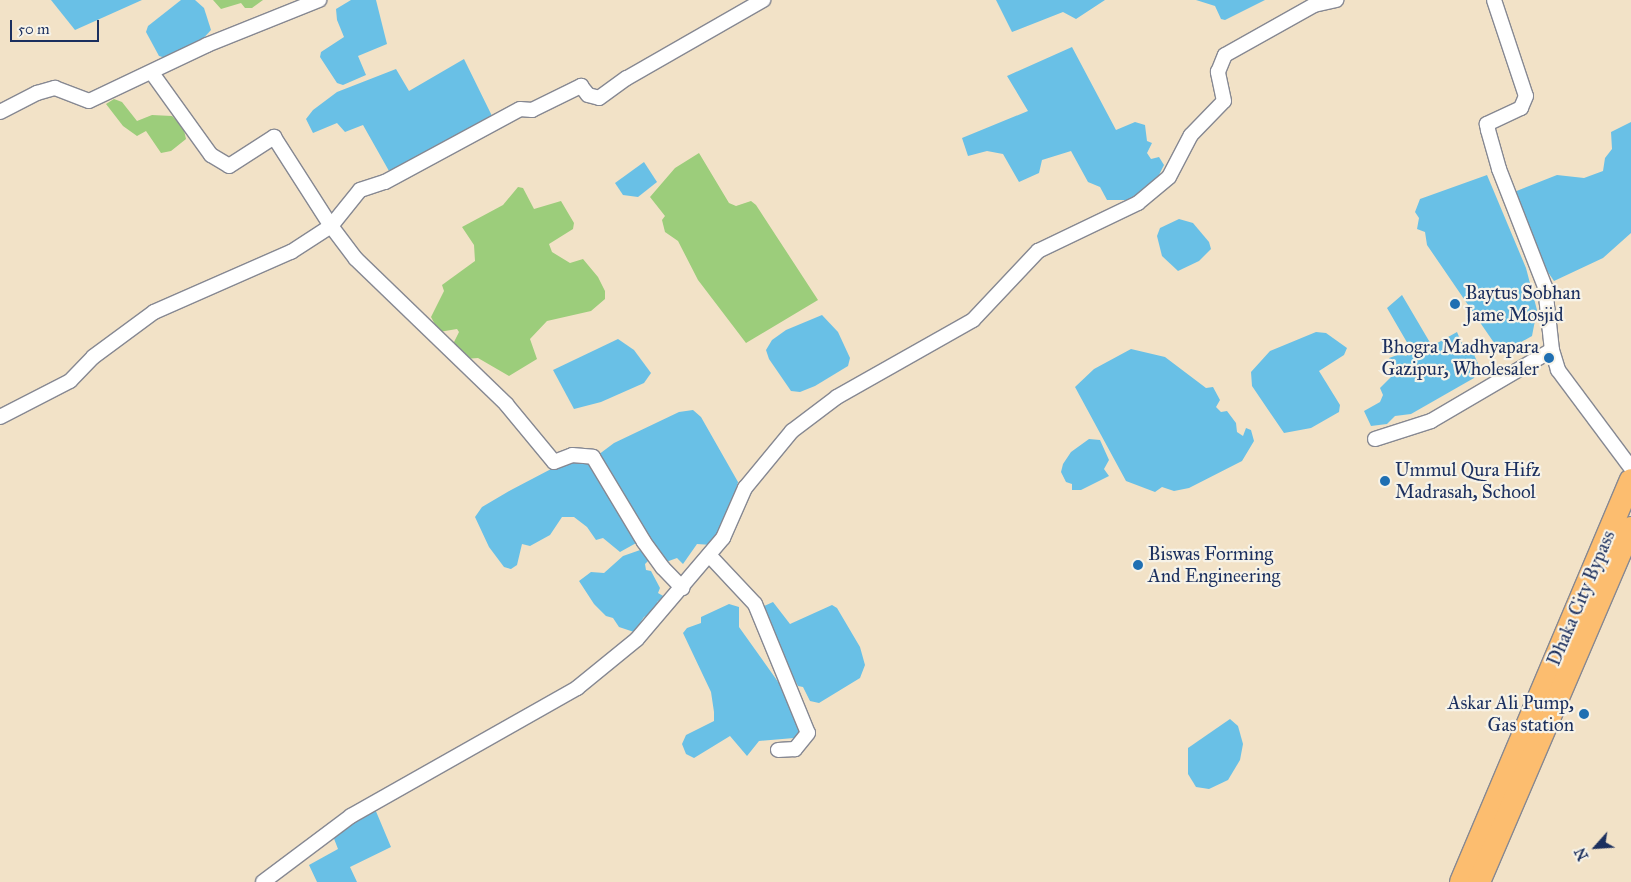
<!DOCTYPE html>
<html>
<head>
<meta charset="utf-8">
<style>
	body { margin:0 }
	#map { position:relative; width:1631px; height:882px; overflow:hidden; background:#f2e2c7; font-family:"IM FELL Great Primer",serif }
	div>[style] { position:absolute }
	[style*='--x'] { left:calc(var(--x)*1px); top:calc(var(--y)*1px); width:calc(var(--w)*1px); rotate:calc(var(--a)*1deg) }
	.green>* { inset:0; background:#9ccd7b }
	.water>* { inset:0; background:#69c0e6 }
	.roads { filter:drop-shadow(1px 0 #868892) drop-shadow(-1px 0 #868892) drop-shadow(0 1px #868892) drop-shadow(0 -1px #868892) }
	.minor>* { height:14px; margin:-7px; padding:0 7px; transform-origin:7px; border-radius:7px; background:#fff }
	.trunk>* { height:22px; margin:-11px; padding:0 11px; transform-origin:11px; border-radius:11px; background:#fcbd6f }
	.dots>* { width:14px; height:14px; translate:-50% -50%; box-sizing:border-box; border:2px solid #f7f3e8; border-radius:50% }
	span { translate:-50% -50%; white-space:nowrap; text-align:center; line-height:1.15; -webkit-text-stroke:4.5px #f7f3e8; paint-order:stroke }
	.poi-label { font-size:19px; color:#1b2f5e }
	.left { translate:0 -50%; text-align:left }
	.right { translate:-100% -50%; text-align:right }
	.street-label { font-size:19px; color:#1b2f5e }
	.north { position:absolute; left:1571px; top:822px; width:50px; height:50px; -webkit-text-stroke:4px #f7f3e8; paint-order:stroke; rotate:244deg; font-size:14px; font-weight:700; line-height:20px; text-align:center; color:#1b2f5e }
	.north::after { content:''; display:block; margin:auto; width:18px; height:22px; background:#1b2f5e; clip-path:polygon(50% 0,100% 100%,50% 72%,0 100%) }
	.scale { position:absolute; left:10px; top:20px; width:89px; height:22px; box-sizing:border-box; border:2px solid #1b2f5e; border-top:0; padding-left:6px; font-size:15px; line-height:18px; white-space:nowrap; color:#1b2f5e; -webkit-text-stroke:4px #f7f3e8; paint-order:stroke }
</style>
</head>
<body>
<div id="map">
	<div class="green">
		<i style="clip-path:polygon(213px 0,263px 0,252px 8px,245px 8px,241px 3px,221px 9px)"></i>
		<i style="clip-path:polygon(114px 99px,122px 102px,137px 121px,152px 115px,172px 116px,183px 126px,186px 139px,171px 151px,161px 153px,146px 131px,137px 136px,123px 126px,106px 104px)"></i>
		<i style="clip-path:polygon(699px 153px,729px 203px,736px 206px,751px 201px,756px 205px,818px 300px,746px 343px,698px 280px,678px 241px,665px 232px,662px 220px,665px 216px,650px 197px,675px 168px)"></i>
		<i style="clip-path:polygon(518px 187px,523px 188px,534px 209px,561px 201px,574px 223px,573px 229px,549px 244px,552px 252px,570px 263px,583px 259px,598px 277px,605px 291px,605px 299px,591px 311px,547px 321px,530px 339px,537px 359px,509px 376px,478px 358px,465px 359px,453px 344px,459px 332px,457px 329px,439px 332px,431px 317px,444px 291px,442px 285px,475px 261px,474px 245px,462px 227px,503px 205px)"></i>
	</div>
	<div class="water">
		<i style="clip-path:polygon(51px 0,142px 0,75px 30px)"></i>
		<i style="clip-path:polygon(181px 0,195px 0,204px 8px,211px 30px,199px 43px,166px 58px,159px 56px,146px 32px,148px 26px)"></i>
		<i style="clip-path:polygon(351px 0,376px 0,387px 44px,358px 56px,366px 75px,343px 85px,337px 83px,320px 57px,321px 52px,344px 37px,337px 20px,336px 9px)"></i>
		<i style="clip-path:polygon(996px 0,1105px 0,1076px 19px,1063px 12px,1012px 32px)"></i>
		<i style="clip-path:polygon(1196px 0,1265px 0,1225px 20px,1221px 19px,1215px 6px)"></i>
		<i style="clip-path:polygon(1072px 47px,1116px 130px,1135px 122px,1145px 125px,1147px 141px,1152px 143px,1147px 153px,1151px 159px,1159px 157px,1164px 165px,1156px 181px,1145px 192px,1129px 200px,1107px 200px,1100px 187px,1088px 182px,1071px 151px,1042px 160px,1039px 173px,1019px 182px,1003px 154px,987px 151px,968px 156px,962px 138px,1028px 111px,1007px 76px)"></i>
		<i style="clip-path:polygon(464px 59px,493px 118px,389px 171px,363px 125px,345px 132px,337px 123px,313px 133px,306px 119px,313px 110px,337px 92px,396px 69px,409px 91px)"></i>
		<i style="clip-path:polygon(1631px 122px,1631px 233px,1603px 258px,1554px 281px,1543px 265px,1514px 192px,1557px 175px,1584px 178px,1603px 171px,1605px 158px,1612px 149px,1611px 132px)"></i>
		<i style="clip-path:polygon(644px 162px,657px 182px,638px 197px,623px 195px,615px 183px)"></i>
		<i style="clip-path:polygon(1487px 175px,1526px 268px,1537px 310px,1532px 336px,1501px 353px,1427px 245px,1425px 232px,1417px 229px,1419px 218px,1415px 212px,1420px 199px)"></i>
		<i style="clip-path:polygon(1179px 219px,1193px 223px,1209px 242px,1211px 249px,1199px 261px,1178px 271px,1162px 256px,1157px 236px,1160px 228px)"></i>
		<i style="clip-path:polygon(1402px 295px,1432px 346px,1457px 332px,1463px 346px,1472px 350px,1479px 366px,1474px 378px,1411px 414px,1395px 416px,1387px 424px,1371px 426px,1364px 411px,1380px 402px,1383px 395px,1380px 388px,1396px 372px,1389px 358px,1400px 354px,1406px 356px,1412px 351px,1387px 308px)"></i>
		<i style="clip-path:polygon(822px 315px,838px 332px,850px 358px,848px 366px,815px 386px,800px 392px,791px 391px,769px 359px,766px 350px,772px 340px,786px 330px)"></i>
		<i style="clip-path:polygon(1316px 332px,1326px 333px,1347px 348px,1344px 355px,1319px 371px,1340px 405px,1339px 412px,1311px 428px,1284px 433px,1252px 386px,1251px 372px,1270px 351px)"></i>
		<i style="clip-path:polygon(618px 339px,634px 350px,651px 373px,644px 383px,601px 402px,574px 409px,553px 370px)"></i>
		<i style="clip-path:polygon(1131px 349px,1165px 357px,1206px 388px,1213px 387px,1220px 400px,1216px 407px,1221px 412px,1227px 411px,1236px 423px,1237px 432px,1243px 436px,1246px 428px,1251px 430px,1254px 441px,1242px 461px,1189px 488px,1174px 491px,1162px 487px,1155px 492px,1126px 481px,1075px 387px,1094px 369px)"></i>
		<i style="clip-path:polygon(693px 410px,701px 417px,738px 482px,729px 515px,712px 545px,697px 544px,683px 564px,677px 558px,666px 562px,598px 455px,614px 443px,679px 412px)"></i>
		<i style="clip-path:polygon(1089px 439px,1100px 440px,1109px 460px,1104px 469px,1109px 476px,1081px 490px,1072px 490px,1072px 484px,1066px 482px,1061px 472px,1063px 464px,1071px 452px)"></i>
		<i style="clip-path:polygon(574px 462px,587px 462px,598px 472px,638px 542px,620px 552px,603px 538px,596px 540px,587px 527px,574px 517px,562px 517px,550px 535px,530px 546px,522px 544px,517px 565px,511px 569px,504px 567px,489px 547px,475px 517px,482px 507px,511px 490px,553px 468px)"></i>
		<i style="clip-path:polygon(643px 549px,650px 559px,645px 564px,646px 570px,651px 571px,660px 588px,658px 593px,665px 597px,657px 602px,658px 610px,644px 617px,634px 632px,619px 627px,613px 618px,606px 616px,594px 604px,579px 581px,591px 572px,604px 573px,623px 556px)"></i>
		<i style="clip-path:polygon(773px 602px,790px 624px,832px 605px,837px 608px,860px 647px,865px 665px,860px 678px,819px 703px,810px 701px,803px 687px,798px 686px,777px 646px,775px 633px,762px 615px,762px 607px)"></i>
		<i style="clip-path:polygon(729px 604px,739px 607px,739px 627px,781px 686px,802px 728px,794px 738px,759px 741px,747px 756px,730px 736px,694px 758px,686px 754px,682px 744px,686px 735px,714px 721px,714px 712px,711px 692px,683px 633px,687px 628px,701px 623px,701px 617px)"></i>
		<i style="clip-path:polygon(1230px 719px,1238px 726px,1243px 744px,1240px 760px,1228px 780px,1209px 789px,1196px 787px,1188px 774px,1188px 748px)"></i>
		<i style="clip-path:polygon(375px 809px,391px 847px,350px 867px,357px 882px,317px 882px,309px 865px,338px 849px,333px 836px)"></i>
	</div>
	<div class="roads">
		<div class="minor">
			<i style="--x:1494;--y:0;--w:101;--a:71.6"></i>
			<i style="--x:1526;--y:96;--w:13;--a:113"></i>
			<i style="--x:1521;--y:108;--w:38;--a:155"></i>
			<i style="--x:1487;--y:124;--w:6;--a:81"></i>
			<i style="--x:1488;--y:130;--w:41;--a:74.2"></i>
			<i style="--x:1499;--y:169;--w:127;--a:68.7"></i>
			<i style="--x:1545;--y:287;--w:63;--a:83.7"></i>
			<i style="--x:1552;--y:350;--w:21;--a:73"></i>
			<i style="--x:1558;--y:370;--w:122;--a:53.3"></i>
			<i style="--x:152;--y:73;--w:101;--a:54.3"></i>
			<i style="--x:211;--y:155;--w:21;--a:31"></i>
			<i style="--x:229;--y:166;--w:54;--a:-32.8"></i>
			<i style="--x:274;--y:137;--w:106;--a:57.4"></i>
			<i style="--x:331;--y:226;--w:46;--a:-51.1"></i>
			<i style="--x:360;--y:190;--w:26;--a:-18"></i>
			<i style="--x:385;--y:182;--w:153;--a:-28.4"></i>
			<i style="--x:520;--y:109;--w:12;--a:5"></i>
			<i style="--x:532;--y:110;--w:55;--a:-26.1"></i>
			<i style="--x:581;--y:86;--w:11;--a:52"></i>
			<i style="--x:588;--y:95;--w:11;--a:15"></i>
			<i style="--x:599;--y:98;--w:34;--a:-36"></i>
			<i style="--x:627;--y:78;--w:157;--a:-29.8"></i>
			<i style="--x:0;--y:112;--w:42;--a:-27.2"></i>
			<i style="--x:37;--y:93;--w:19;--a:-16"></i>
			<i style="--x:55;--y:88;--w:36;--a:21"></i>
			<i style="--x:89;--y:101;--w:131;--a:-25.4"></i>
			<i style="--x:207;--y:45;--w:121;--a:-21.9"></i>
			<i style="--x:0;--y:417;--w:79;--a:-27.2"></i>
			<i style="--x:70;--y:381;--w:33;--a:-46"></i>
			<i style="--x:93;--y:357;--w:76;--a:-36.4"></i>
			<i style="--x:154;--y:312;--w:150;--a:-23.7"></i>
			<i style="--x:291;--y:252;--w:48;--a:-33"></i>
			<i style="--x:331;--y:226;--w:41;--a:52.9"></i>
			<i style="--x:356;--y:259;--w:209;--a:44"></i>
			<i style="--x:506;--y:404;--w:75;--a:50.4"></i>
			<i style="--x:554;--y:462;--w:19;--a:-21"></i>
			<i style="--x:572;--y:455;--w:21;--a:5"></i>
			<i style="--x:593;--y:457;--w:99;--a:59"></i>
			<i style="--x:644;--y:542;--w:32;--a:54"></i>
			<i style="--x:663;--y:568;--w:28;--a:46"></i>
			<i style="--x:1375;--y:439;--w:59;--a:-17.8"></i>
			<i style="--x:1431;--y:421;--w:140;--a:-30.4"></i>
			<i style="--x:709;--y:555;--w:67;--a:46.8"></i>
			<i style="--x:755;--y:604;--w:139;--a:67.7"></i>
			<i style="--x:808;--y:733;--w:21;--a:129"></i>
			<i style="--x:795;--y:749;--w:17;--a:177"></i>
			<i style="--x:263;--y:882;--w:110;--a:-36.9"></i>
			<i style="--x:351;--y:816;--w:260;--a:-29.5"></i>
			<i style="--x:577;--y:688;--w:77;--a:-39.2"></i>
			<i style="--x:637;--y:639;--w:133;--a:-49.6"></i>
			<i style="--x:723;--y:538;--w:55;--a:-66.3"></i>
			<i style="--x:745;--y:488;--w:74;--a:-50.5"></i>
			<i style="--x:792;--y:431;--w:56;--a:-37.1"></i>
			<i style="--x:837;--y:397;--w:156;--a:-29.5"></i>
			<i style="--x:973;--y:320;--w:95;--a:-46.7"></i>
			<i style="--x:1038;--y:251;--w:111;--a:-25.6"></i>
			<i style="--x:1138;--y:203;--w:40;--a:-40"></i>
			<i style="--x:1169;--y:177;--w:47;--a:-62.4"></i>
			<i style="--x:1191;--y:135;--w:47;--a:-45.9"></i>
			<i style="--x:1224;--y:101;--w:30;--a:-102"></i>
			<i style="--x:1218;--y:72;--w:18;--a:-68"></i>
			<i style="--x:1225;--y:55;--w:102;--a:-29.3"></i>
			<i style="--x:1314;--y:5;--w:23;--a:-13"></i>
		</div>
		<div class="trunk">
			<i style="--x:1461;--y:882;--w:436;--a:-67.1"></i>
			<i style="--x:1479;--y:882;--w:385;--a:-66.8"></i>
		</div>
	</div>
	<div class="dots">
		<i style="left:1455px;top:304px;background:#1f6fb2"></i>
		<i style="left:1549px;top:358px;background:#1f6fb2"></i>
		<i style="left:1385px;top:481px;background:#1f6fb2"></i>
		<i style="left:1138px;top:565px;background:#1f6fb2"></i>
		<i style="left:1584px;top:714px;background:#1f6fb2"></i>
	</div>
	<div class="poi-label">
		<span class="left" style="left:1465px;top:304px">Baytus Sobhan<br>Jame Mosjid</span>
		<span class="right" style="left:1539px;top:358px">Bhogra Madhyapara<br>Gazipur, Wholesaler</span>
		<span class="left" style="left:1395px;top:481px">Ummul Qura Hifz<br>Madrasah, School</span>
		<span class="left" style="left:1148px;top:565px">Biswas Forming<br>And Engineering</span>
		<span class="right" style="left:1574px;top:714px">Askar Ali Pump,<br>Gas station</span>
	</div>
	<div class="street-label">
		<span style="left:1581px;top:598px;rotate:-67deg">Dhaka City Bypass</span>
	</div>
	<div class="north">N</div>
	<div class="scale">50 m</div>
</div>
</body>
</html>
